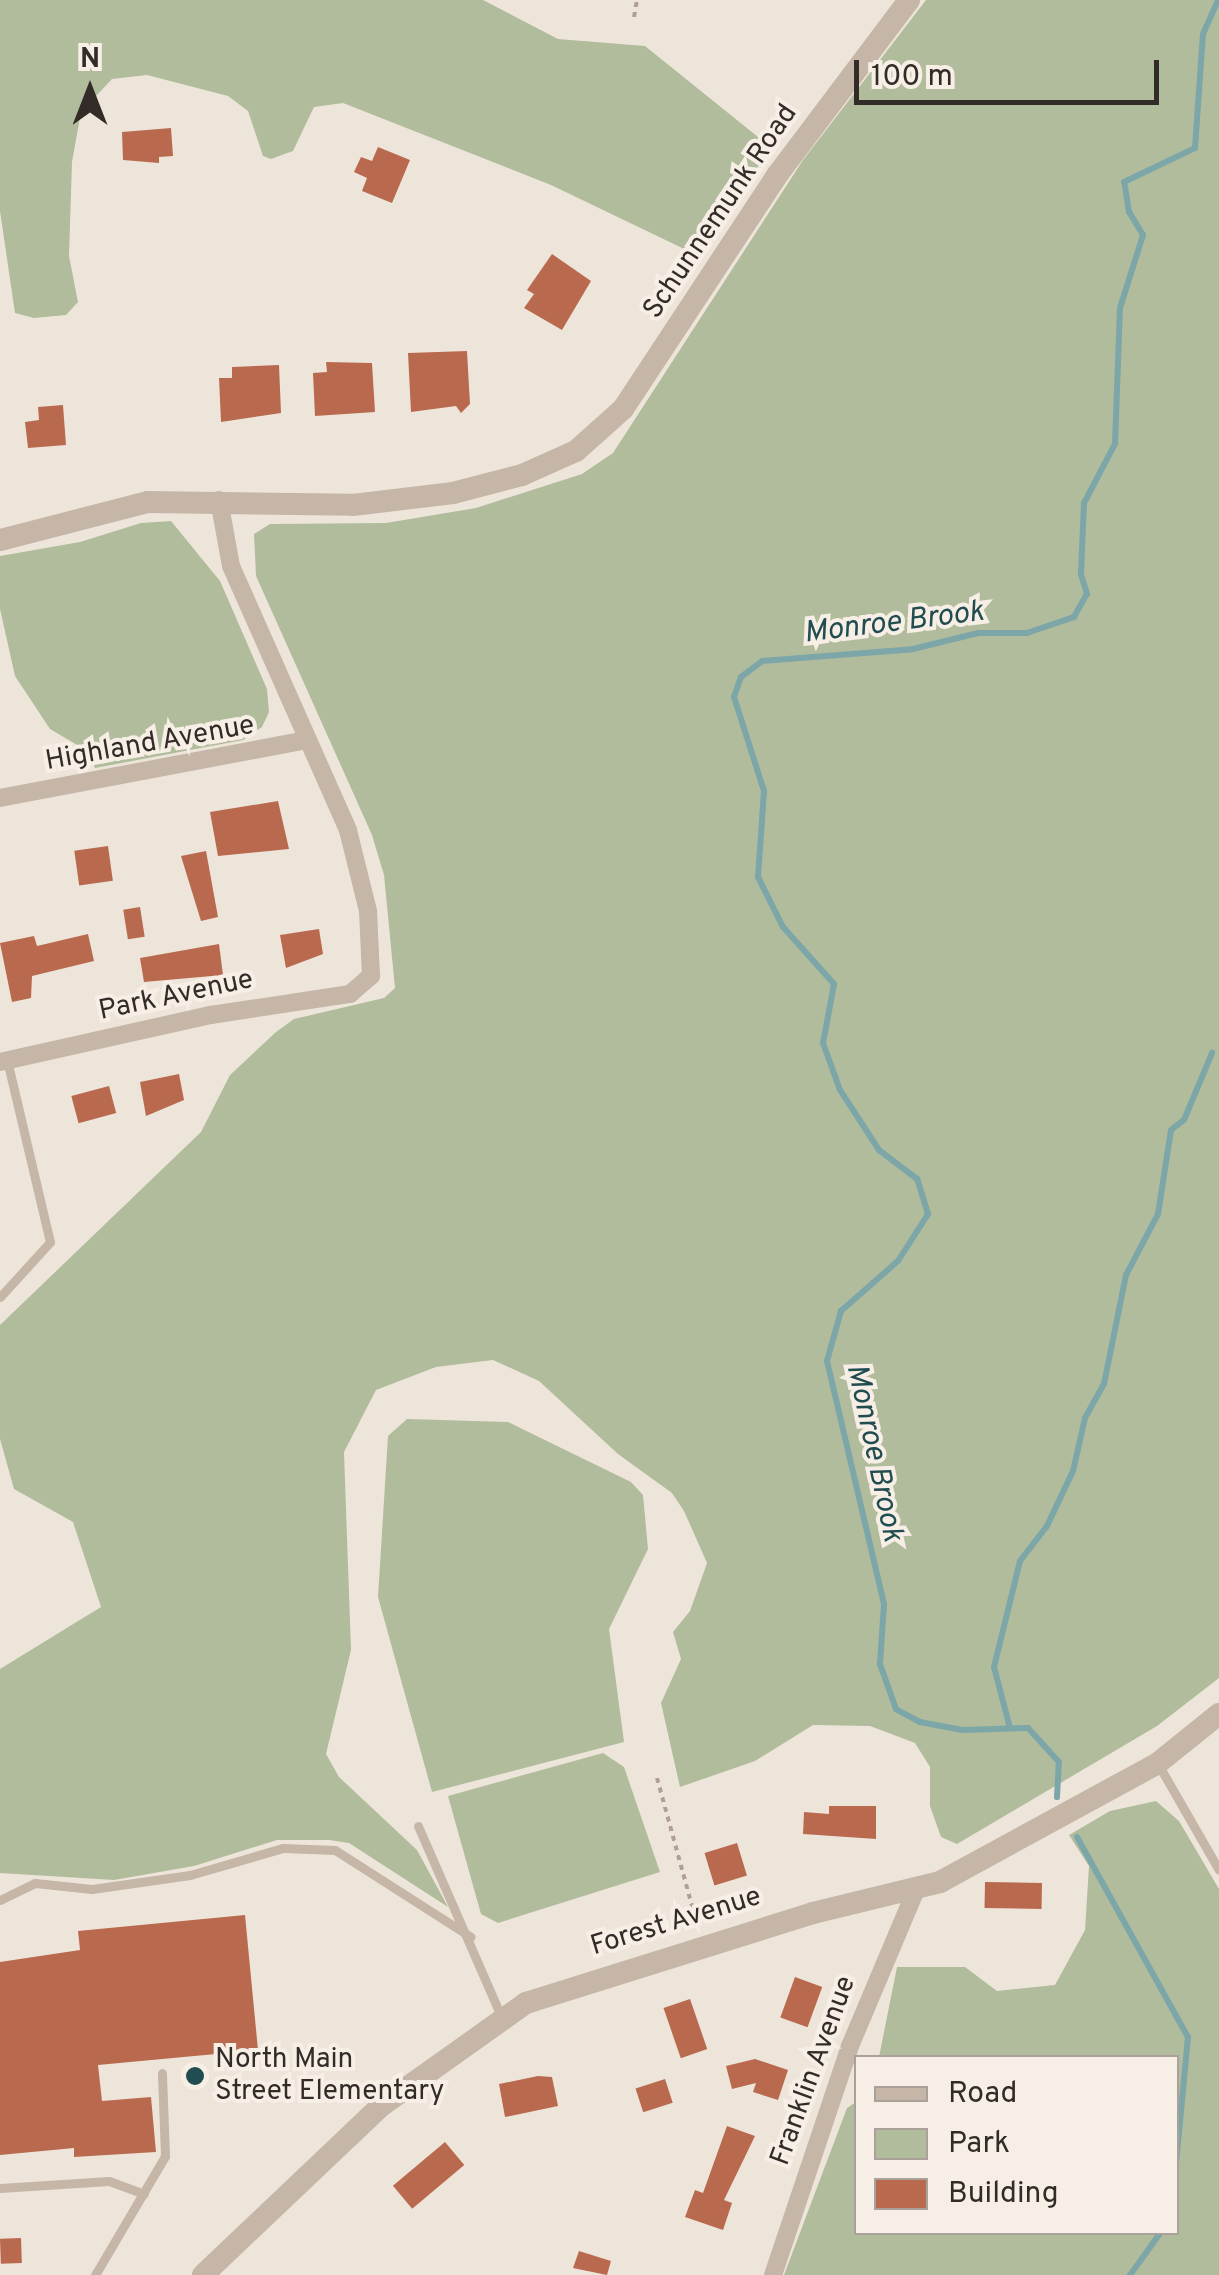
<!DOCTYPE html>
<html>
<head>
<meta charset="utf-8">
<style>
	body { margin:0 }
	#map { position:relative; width:1219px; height:2275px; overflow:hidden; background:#eee5da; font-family:Overpass,sans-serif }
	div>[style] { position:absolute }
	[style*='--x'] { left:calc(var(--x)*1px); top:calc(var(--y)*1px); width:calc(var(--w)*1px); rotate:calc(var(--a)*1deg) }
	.green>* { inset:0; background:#b1bc9c }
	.stream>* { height:6px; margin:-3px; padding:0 3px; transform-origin:3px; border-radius:3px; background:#7da6a8 }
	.building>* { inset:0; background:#b96a4e; transform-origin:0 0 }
	.path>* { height:4px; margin-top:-2px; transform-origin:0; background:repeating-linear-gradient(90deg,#b1a092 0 5px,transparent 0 10px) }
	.service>* { height:9px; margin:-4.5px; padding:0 4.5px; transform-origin:4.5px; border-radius:4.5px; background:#c5b6a8 }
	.minor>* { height:18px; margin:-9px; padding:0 9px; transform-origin:9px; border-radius:9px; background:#c5b6a8 }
	.tertiary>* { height:22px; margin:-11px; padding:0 11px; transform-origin:11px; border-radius:11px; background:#c5b6a8 }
	.dots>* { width:28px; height:28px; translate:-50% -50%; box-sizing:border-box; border:5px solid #f7efe6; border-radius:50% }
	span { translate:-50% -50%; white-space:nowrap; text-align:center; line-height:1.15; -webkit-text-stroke:8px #f7efe6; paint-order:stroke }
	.street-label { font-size:28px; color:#332b27 }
	.poi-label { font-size:28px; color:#332b27 }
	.left { translate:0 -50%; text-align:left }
	.water-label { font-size:30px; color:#214c50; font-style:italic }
	.legend { position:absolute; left:854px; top:2055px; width:325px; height:180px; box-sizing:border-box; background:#f7efe6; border:2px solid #a9a19a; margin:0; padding:12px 18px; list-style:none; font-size:30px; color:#332b27 }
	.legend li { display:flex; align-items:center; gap:20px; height:50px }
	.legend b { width:50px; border:2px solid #a9a19a }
	.north { position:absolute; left:40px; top:40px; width:100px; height:100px; -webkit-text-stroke:8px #f7efe6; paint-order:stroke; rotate:0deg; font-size:28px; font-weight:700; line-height:40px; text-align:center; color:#332b27 }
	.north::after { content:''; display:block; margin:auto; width:35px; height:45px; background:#332b27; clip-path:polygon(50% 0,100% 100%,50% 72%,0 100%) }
	.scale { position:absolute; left:854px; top:60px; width:305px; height:45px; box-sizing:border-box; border:5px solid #332b27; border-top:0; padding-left:12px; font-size:30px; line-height:35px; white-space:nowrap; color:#332b27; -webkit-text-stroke:8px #f7efe6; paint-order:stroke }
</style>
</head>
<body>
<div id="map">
	<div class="green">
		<i style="clip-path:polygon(0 0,483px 0,558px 39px,645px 46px,758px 137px,762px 160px,703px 258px,551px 185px,343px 103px,314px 107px,293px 151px,271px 159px,263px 156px,248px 111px,228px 96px,147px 75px,112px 79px,81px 112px,72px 162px,69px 256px,78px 302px,66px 315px,34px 318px,15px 313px,0 211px)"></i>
		<i style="clip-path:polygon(926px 0,1219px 0,1219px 1678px,1157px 1726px,957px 1844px,941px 1837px,930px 1806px,930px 1767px,915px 1743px,870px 1726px,813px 1725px,755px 1761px,680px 1787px,661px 1703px,681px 1659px,673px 1632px,690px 1611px,707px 1563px,684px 1511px,672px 1493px,618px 1454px,539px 1381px,493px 1360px,436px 1367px,376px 1390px,344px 1452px,351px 1650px,326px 1754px,339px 1777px,417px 1850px,448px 1907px,349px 1843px,329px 1840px,277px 1840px,194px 1866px,114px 1880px,0 1873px,0 1669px,101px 1607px,73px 1522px,14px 1489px,0 1439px,0 1325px,201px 1132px,230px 1075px,276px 1032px,294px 1019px,384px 998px,395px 988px,384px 875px,372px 835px,256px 576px,254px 534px,270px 524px,386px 523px,476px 508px,582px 474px,613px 453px,803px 160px)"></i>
		<i style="clip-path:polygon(171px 521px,220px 581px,267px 689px,269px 712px,262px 727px,243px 740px,95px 768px,89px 752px,50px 729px,15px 676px,0 609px,0 556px,80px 542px,141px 523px)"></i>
		<i style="clip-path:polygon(407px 1419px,508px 1422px,631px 1482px,643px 1495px,648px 1549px,609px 1629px,624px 1742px,432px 1792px,378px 1597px,388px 1436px)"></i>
		<i style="clip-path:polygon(603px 1753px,624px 1767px,660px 1872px,498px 1923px,481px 1914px,448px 1796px)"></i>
		<i style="clip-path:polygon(1156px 1801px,1179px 1821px,1219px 1889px,1219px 2275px,784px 2275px,847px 2108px,856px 2102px,856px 2232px,1176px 2232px,1176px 2058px,879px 2057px,897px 1967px,965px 1967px,997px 1991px,1055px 1985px,1085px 1930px,1089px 1866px,1069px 1835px,1110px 1811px)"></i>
	</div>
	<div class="stream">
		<i style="--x:1010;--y:1728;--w:63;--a:-104.7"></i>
		<i style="--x:994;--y:1667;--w:109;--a:-76.2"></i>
		<i style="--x:1020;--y:1561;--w:44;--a:-52.4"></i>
		<i style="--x:1047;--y:1526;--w:61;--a:-64.7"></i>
		<i style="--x:1073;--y:1471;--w:54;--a:-77.2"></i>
		<i style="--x:1085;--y:1418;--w:39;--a:-61"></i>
		<i style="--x:1104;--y:1384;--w:111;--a:-78.6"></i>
		<i style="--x:1126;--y:1275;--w:69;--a:-62.3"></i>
		<i style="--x:1158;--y:1214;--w:85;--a:-81.2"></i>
		<i style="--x:1171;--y:1130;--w:16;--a:-38"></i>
		<i style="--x:1184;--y:1120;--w:73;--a:-67.3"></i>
		<i style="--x:1057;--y:1797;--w:35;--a:-87"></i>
		<i style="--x:1059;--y:1762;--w:46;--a:-132.4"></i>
		<i style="--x:1028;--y:1728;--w:66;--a:178.3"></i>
		<i style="--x:962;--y:1730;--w:43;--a:-169.2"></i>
		<i style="--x:920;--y:1722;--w:27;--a:-152"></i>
		<i style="--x:896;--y:1709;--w:48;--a:-109.6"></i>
		<i style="--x:880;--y:1664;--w:60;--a:-86.2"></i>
		<i style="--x:884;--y:1604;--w:250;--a:-103.2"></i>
		<i style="--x:827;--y:1361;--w:52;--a:-74.4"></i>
		<i style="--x:841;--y:1311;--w:76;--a:-41.3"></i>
		<i style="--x:898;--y:1261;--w:56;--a:-57.4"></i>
		<i style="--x:928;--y:1214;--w:37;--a:-107"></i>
		<i style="--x:917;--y:1179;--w:48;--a:-142.7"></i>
		<i style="--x:879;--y:1150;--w:72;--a:-123"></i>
		<i style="--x:840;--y:1090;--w:50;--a:-109.9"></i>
		<i style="--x:823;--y:1043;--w:60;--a:-79.4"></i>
		<i style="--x:834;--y:984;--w:76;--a:-131.8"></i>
		<i style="--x:783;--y:927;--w:56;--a:-116.6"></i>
		<i style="--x:758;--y:877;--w:86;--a:-86"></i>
		<i style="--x:764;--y:791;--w:99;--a:-107.7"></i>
		<i style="--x:734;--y:697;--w:21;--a:-71"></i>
		<i style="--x:741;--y:677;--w:26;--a:-37"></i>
		<i style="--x:762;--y:661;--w:151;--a:-4.5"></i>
		<i style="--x:913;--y:649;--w:67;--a:-13.8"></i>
		<i style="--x:978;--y:633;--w:49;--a:0"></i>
		<i style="--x:1027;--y:633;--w:50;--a:-18.8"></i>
		<i style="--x:1074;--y:617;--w:26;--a:-61"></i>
		<i style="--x:1087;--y:594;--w:21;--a:-107"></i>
		<i style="--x:1081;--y:574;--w:71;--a:-87.6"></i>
		<i style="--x:1084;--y:503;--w:67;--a:-62.3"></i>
		<i style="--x:1115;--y:444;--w:136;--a:-87.9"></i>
		<i style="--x:1120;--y:308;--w:77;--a:-72.5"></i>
		<i style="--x:1143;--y:235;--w:27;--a:-121"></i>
		<i style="--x:1129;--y:212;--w:30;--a:-99"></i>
		<i style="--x:1124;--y:182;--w:79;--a:-25.6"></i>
		<i style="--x:1195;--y:148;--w:114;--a:-86"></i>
		<i style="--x:1203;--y:34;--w:37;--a:-66"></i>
		<i style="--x:1077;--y:1837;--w:229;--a:61"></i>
		<i style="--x:1188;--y:2037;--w:129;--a:95.4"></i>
		<i style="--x:1130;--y:2275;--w:53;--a:-54.2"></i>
	</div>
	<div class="building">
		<i style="clip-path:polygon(171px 128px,173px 156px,159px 157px,159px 163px,123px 160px,122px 132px)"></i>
		<i style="clip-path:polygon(378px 147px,410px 160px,392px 203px,362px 191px,367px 178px,354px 172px,361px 157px,372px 161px)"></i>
		<i style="clip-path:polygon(552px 254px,591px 281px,562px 330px,524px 308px,534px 294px,527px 290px)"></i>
		<i style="clip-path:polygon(467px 351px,470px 404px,461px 413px,456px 406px,411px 412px,408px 353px)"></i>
		<i style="clip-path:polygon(326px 362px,372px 363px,375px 412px,315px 416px,313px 373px,327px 372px)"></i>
		<i style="clip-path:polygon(279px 365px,281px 413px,221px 422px,219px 378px,232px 378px,232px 367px)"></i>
		<i style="clip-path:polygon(63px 405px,66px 445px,28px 448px,25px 422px,39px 420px,38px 407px)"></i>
		<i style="clip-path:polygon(278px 801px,289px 849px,218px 856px,210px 812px)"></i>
		<i style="left:108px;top:846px;width:35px;height:34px;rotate:82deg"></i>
		<i style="clip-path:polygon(206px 851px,218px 917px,201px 921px,181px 856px)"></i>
		<i style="left:140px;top:907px;width:30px;height:17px;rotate:81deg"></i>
		<i style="clip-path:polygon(319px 929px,323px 954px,286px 968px,280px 935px)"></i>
		<i style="clip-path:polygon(88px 934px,94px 961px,32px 976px,31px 998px,12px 1002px,0 943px,34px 936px,37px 946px)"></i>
		<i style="clip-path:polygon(219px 944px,223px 975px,144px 982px,140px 958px)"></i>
		<i style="clip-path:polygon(179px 1074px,184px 1100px,146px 1116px,140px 1082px)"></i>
		<i style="left:109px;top:1086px;width:28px;height:39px;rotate:75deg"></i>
		<i style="clip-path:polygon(829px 1806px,876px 1806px,876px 1839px,803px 1834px,804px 1812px,829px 1814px)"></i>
		<i style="left:737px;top:1843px;width:34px;height:34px;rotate:73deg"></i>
		<i style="left:985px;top:1882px;width:57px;height:26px;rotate:1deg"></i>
		<i style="clip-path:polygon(245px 1915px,258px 2050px,98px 2065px,102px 2101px,151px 2097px,156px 2152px,74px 2157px,74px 2148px,0 2155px,0 1962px,80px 1950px,78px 1931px)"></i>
		<i style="left:795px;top:1977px;width:29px;height:43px;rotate:20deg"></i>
		<i style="left:690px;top:1999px;width:53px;height:28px;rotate:71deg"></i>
		<i style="clip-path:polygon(755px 2059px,788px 2070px,778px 2100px,753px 2092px,756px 2083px,732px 2089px,726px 2066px)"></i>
		<i style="clip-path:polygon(538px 2076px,552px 2077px,558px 2106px,505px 2117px,499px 2084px)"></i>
		<i style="left:665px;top:2079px;width:25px;height:31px;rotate:72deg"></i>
		<i style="clip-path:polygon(727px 2126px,755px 2136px,724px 2200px,732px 2203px,723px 2230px,685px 2217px,695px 2190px,703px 2193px)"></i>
		<i style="left:445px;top:2142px;width:30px;height:68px;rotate:50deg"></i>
		<i style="left:21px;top:2238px;width:25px;height:21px;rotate:88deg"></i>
		<i style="clip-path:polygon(579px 2251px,611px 2261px,607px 2275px,573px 2268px)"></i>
	</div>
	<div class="path">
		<i style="--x:634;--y:17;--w:17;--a:-80"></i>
		<i style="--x:657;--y:1778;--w:156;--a:74.7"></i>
	</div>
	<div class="service">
		<i style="--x:0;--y:1297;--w:74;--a:-47.7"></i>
		<i style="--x:50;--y:1242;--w:187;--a:-103.3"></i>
		<i style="--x:1158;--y:1764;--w:122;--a:60.1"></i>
		<i style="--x:418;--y:1826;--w:207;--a:66.4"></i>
		<i style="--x:0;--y:1900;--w:39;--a:-26"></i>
		<i style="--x:35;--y:1883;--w:57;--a:6"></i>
		<i style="--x:92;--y:1889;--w:99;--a:-8.1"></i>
		<i style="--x:190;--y:1875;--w:97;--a:-16.2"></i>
		<i style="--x:283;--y:1848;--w:52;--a:2.2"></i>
		<i style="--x:335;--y:1850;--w:161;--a:32.6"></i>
		<i style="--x:0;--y:2188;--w:109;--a:-3.7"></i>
		<i style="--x:109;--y:2181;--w:37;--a:20"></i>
		<i style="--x:95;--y:2275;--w:138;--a:-59.5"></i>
		<i style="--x:165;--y:2156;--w:83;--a:-92.1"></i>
	</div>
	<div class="minor">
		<i style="--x:0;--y:798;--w:313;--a:-10.7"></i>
		<i style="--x:0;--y:1062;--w:216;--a:-12.6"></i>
		<i style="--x:211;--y:1015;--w:141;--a:-8.6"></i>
		<i style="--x:350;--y:994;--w:28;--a:-41"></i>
		<i style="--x:371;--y:976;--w:65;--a:-92.6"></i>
		<i style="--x:368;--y:911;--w:83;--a:-103.9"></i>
		<i style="--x:348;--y:830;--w:289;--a:-113.9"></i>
		<i style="--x:231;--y:566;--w:67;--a:-100.3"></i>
		<i style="--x:773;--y:2275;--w:242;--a:-71.4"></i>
		<i style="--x:850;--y:2046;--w:169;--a:-67.1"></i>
	</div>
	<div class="tertiary">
		<i style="--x:0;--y:540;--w:153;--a:-14.4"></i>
		<i style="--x:148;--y:502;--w:205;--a:0.8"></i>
		<i style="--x:353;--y:505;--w:101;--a:-6.8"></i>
		<i style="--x:453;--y:493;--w:71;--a:-14.6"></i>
		<i style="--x:522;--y:475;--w:59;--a:-24"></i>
		<i style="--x:576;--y:451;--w:63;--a:-41.8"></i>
		<i style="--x:623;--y:409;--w:282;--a:-56.6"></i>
		<i style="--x:778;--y:174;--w:218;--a:-53"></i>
		<i style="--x:203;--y:2275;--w:245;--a:-43.5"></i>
		<i style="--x:381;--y:2106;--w:178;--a:-35.4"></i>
		<i style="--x:526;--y:2003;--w:301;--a:-17.4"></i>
		<i style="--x:813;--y:1913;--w:131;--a:-13.7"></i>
		<i style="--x:940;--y:1882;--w:248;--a:-28.6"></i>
		<i style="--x:1158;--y:1763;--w:78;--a:-38.8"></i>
	</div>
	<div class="dots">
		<i style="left:195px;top:2076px;background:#214c50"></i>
	</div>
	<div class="street-label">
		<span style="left:721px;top:212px;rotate:-56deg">Schunnemunk Road</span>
		<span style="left:150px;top:744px;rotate:-10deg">Highland Avenue</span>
		<span style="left:176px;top:996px;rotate:-12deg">Park Avenue</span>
		<span style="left:676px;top:1922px;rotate:-17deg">Forest Avenue</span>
		<span style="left:814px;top:2071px;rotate:-70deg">Franklin Avenue</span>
	</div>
	<div class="poi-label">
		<span class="left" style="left:215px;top:2076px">North Main<br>Street Elementary</span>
	</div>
	<div class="water-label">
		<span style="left:894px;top:624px;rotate:-7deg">Monroe Brook</span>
		<span style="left:873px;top:1453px;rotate:78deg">Monroe Brook</span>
	</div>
	<ul class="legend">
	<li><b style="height:12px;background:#c5b6a8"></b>Road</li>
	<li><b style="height:28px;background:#b1bc9c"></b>Park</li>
	<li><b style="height:28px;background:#b96a4e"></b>Building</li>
	</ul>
	<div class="north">N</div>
	<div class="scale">100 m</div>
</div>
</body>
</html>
